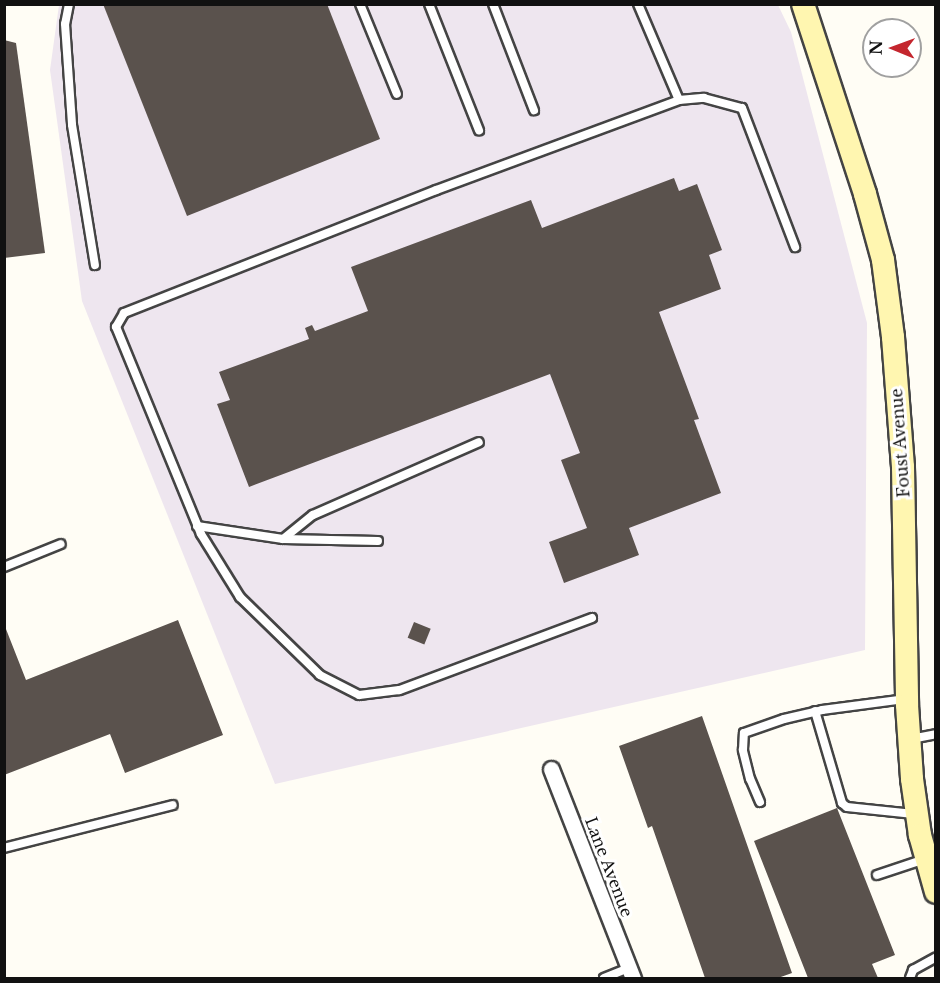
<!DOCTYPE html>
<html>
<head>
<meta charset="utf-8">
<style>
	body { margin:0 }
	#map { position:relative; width:940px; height:983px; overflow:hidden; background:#fffdf5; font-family:"Libre Baskerville",serif }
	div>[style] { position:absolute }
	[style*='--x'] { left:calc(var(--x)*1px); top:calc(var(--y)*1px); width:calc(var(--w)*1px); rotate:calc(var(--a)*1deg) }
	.industrial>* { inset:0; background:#eee6ef }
	.building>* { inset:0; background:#5a524d; transform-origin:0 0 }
	.roads { filter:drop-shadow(2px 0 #444) drop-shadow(-2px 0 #444) drop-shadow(0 2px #444) drop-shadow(0 -2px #444) }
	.lane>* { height:8px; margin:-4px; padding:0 4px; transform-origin:4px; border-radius:4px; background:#fff }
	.street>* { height:15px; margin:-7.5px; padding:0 7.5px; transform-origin:7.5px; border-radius:7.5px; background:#fff }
	.secondary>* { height:22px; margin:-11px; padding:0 11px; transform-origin:11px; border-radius:11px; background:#fff6b0 }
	span { translate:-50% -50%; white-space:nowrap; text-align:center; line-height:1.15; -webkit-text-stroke:6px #fff; paint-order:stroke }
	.street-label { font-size:16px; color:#111 }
	.frame { position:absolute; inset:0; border:6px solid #111; pointer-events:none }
	.north { position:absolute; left:862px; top:18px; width:60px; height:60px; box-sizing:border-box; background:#fff; border:2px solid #a0a0a0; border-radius:50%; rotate:271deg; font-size:16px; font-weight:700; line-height:24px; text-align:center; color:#111 }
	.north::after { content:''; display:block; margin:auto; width:21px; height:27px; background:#c4262e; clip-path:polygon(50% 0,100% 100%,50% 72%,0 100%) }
</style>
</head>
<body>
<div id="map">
	<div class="industrial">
		<i style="clip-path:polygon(59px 5px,778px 5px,791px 32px,867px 323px,865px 650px,275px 784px,82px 301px,50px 70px)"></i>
	</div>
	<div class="building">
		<i style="clip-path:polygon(103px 4px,327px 4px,380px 139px,187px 216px)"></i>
		<i style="clip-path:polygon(4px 40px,16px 43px,45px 253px,4px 258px)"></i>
		<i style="clip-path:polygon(674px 178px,679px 191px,697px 184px,722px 250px,709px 255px,721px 289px,659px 312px,699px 419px,694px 420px,721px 493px,629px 528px,639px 555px,564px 583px,549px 542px,587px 528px,561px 460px,580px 453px,550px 374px,249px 487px,217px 404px,230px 400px,219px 372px,309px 339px,305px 328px,312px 325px,315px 331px,368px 311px,351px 267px,531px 200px,542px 228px)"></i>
		<i style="clip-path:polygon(178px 620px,223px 735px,125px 773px,110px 734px,4px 775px,4px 624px,26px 680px)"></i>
		<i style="left:414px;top:622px;width:18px;height:17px;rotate:22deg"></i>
		<i style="clip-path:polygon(702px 716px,792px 973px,778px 978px,705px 978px,652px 826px,648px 828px,619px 746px)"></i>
		<i style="clip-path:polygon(837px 808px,895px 955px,872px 964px,878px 978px,808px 978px,754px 841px)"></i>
	</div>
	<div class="roads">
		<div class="lane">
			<i style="--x:69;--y:4;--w:20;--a:101"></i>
			<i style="--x:65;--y:24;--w:101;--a:86"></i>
			<i style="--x:72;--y:125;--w:142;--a:80.7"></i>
			<i style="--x:360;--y:4;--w:97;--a:67.7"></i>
			<i style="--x:429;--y:4;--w:136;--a:68.4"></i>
			<i style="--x:493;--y:4;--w:114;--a:68.9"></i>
			<i style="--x:638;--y:4;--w:104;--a:66.9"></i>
			<i style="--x:679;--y:100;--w:25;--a:-5"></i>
			<i style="--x:704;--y:98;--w:39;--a:15"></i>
			<i style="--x:742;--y:108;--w:149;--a:69.1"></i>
			<i style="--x:197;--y:526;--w:87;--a:8.6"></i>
			<i style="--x:283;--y:539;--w:38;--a:-39"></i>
			<i style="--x:313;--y:515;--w:181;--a:-23.7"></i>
			<i style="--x:283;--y:539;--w:95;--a:1.2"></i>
			<i style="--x:4;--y:567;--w:61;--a:-22"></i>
			<i style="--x:592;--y:618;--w:206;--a:159.5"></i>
			<i style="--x:399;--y:690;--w:40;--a:172.9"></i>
			<i style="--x:359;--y:695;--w:44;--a:-152.9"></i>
			<i style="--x:320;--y:675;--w:112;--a:-135.7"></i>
			<i style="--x:240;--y:597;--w:74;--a:-121.8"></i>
			<i style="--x:201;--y:534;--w:224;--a:-112.3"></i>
			<i style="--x:116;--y:327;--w:16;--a:-60"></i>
			<i style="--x:124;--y:313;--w:335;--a:-21.5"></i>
			<i style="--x:436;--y:190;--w:259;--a:-20.3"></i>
			<i style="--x:815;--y:711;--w:96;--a:73.6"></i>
			<i style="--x:842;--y:803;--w:6;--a:39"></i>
			<i style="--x:847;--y:807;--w:67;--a:6"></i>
			<i style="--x:911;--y:739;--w:25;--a:-11"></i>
			<i style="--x:760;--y:802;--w:25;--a:-113"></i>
			<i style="--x:750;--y:779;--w:30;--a:-104"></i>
			<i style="--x:743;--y:750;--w:17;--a:-87"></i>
			<i style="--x:744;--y:733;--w:42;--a:-19.3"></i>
			<i style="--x:784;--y:719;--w:39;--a:-13"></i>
			<i style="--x:822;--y:710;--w:85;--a:-7.5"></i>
			<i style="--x:4;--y:848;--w:174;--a:-14.3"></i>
			<i style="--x:877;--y:875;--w:51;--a:-18.4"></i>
			<i style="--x:604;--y:978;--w:27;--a:-22"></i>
			<i style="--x:910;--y:978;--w:9;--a:-69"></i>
			<i style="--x:913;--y:970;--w:26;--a:-29"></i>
		</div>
		<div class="street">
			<i style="--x:551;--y:769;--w:225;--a:68.6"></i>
		</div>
		<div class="secondary">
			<i style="--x:803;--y:4;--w:200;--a:71.9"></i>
			<i style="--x:865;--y:194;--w:68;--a:74.7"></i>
			<i style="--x:883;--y:260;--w:78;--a:82.6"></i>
			<i style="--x:893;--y:337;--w:130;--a:85.6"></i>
			<i style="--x:903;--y:467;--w:238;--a:89"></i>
			<i style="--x:907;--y:705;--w:74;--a:86.1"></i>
			<i style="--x:912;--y:779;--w:57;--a:81.9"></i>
			<i style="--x:920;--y:835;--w:59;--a:74.3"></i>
		</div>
	</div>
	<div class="street-label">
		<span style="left:900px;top:443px;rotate:-94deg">Foust Avenue</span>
		<span style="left:609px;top:867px;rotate:69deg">Lane Avenue</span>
	</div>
	<div class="frame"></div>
	<div class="north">N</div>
</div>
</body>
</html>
